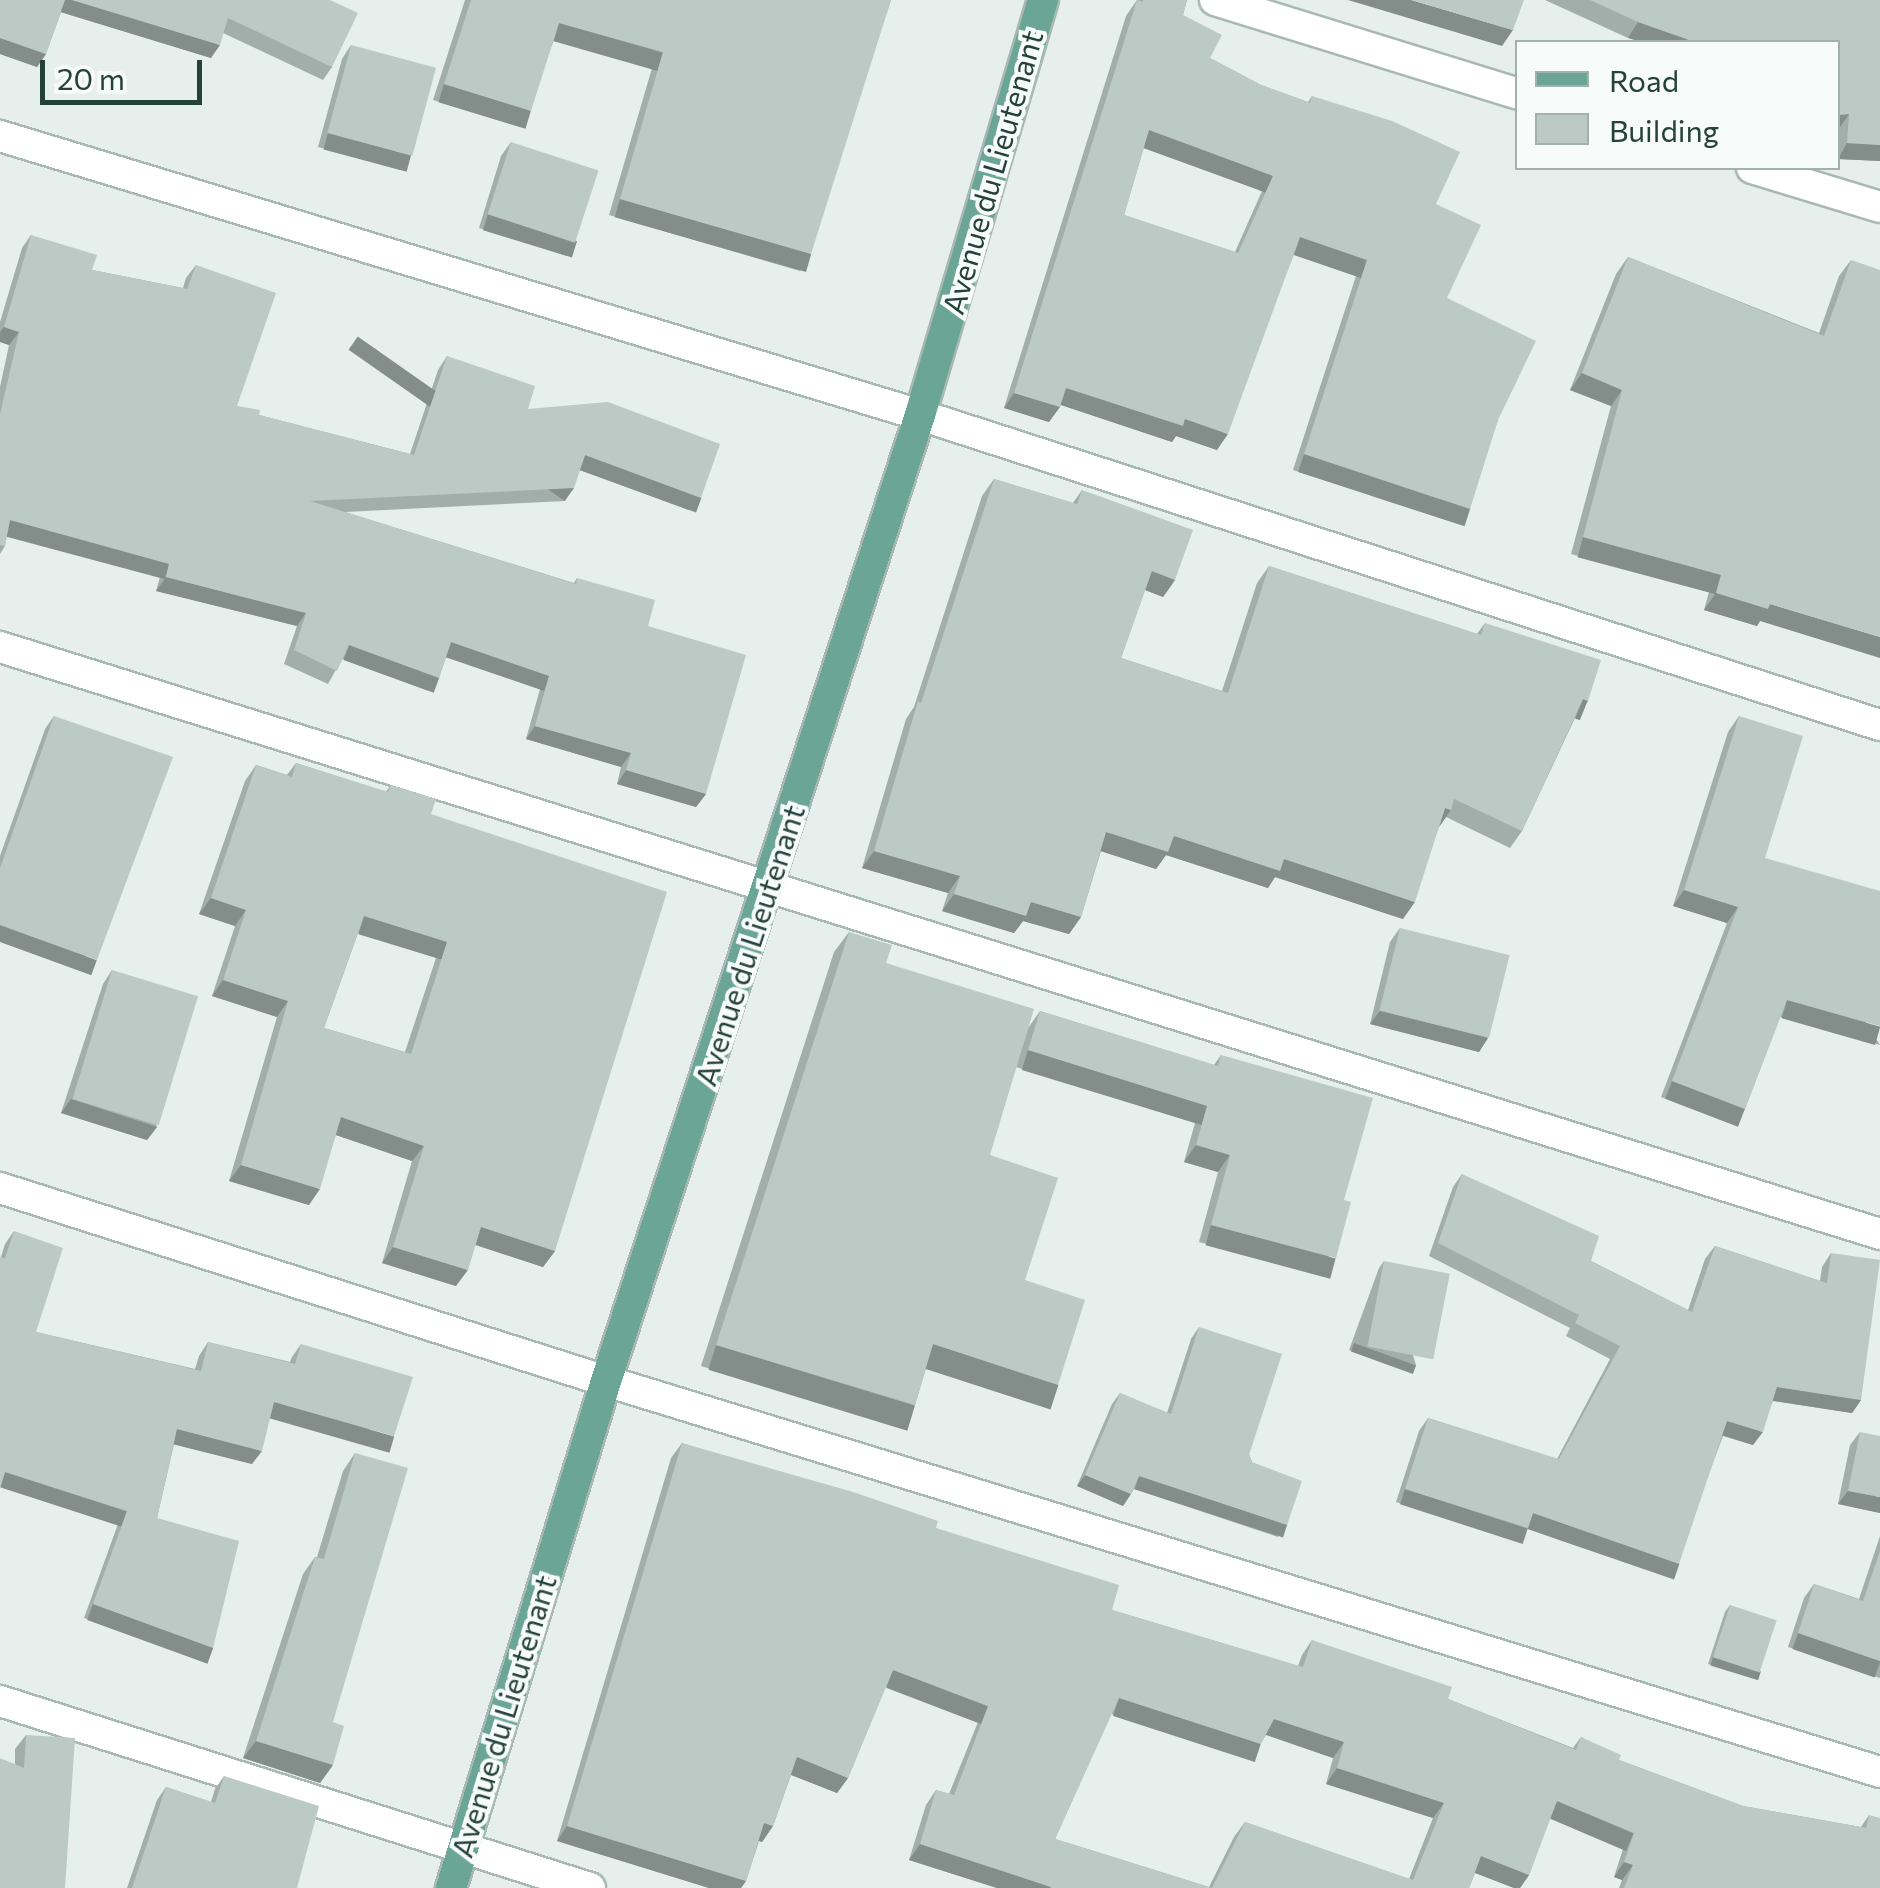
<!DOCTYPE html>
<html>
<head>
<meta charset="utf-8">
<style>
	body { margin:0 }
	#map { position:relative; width:1880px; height:1888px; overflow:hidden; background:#e6efeb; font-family:Commissioner,sans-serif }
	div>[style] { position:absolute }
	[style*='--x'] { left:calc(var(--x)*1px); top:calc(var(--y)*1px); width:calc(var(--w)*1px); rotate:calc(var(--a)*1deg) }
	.roads { filter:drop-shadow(2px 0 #a8b8b2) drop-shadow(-2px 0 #a8b8b2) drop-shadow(0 2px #a8b8b2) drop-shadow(0 -2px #a8b8b2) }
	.street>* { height:30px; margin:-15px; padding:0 15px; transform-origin:15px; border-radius:15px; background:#fff }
	.primary>* { height:30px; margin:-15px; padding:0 15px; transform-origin:15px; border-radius:15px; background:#6aa596 }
	.wall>* { inset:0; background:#a1aea9 }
	.shaded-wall>* { inset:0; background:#838d89; transform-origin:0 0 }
	.building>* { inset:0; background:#bbcac4; transform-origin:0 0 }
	span { translate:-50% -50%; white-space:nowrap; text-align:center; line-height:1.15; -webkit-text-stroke:8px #f7fbf9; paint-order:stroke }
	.street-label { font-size:30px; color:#24423a }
	.legend { position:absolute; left:1515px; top:40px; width:325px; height:130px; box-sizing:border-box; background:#f7fbf9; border:2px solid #a3b1ad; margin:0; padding:12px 18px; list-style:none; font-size:30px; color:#24423a }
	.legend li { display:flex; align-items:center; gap:20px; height:50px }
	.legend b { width:50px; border:2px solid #a3b1ad }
	.scale { position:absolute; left:40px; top:60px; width:162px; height:45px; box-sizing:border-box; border:5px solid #24423a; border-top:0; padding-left:12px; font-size:30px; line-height:35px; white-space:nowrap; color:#24423a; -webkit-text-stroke:8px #f7fbf9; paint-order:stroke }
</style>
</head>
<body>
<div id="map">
	<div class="roads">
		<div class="street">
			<i style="--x:1215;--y:0;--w:317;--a:17.2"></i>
			<i style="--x:0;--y:136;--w:961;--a:16.87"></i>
			<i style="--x:920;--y:415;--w:1009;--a:17.9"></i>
			<i style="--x:1752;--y:168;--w:134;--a:16.9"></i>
			<i style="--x:0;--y:647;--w:1970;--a:17.34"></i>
			<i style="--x:0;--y:1188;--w:636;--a:17.67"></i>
			<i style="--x:606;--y:1381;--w:1333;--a:17.06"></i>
			<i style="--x:0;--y:1701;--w:619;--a:17.59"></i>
		</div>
		<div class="primary">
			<i style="--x:451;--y:1888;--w:530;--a:-73"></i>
			<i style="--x:606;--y:1381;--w:1016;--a:-71.99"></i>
			<i style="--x:920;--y:415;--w:433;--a:-73.5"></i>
		</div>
	</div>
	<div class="wall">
		<i style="clip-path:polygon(0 0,330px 0,332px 67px,323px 80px,223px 33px,211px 58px,61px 12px,46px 54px,37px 67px,0 54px)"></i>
		<i style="clip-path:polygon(465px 0,891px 0,800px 271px,609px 215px,652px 68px,554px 40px,520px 127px,433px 100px)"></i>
		<i style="clip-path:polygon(evenodd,1137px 0,1187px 0,1183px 15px,1210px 58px,1261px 85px,1308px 102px,1312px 96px,1436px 204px,1447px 298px,1498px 420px,1459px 524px,1293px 470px,1356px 276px,1294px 254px,1217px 450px,1176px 436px,1172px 442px,1061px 405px,1049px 422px,1004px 408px,1126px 16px,1137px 0,1144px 147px,1262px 191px,1235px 252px,1124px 215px,1144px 147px)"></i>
		<i style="clip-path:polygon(1545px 0,1880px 0,1880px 161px,1838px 159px,1838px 42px,1628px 38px)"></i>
		<i style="clip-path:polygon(351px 45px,401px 170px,318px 147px,342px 59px)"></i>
		<i style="clip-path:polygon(511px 142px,577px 242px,567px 256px,479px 228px,501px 156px)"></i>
		<i style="clip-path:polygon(31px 235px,92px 270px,183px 288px,186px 278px,196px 265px,237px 406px,259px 415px,410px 454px,438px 370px,447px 356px,528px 409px,691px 511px,580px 470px,565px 501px,345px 512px,574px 583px,577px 578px,648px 626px,706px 794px,696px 807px,617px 784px,621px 767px,526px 739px,540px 689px,446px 657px,439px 678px,429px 691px,342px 659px,328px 684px,284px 664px,297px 626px,156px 591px,160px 577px,7px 535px,5px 546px,0 554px,0 387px,9px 345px,0 342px,0 322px,22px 248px)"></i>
		<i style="clip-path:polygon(1628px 257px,1819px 333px,1839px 276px,1851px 260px,1760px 621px,1757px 626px,1704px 610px,1709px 592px,1571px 554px,1611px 406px,1570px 390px,1616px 274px)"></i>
		<i style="clip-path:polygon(994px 479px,1073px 503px,1082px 490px,1175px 580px,1163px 597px,1145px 590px,1121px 658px,1222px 691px,1257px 583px,1269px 566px,1477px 634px,1485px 623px,1588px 701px,1576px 718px,1575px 718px,1522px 831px,1510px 848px,1446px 817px,1439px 827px,1403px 919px,1275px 877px,1268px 888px,1166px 855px,1156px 869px,1101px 851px,1081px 917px,1069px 934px,1023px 921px,1014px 933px,942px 911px,948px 893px,862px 868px,906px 719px,914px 707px,982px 496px)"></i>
		<i style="clip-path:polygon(54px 716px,88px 973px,0 941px,0 856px,45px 729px)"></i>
		<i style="clip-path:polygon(1739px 716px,1765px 858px,1880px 1045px,1780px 1017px,1745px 1109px,1734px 1125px,1661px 1097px,1727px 923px,1673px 906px,1728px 732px)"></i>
		<i style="clip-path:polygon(evenodd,296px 763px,386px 792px,391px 785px,431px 814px,555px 1251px,543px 1267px,475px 1245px,456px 1286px,382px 1263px,412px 1161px,336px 1135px,309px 1205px,229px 1181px,277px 1017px,212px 996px,235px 926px,199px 914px,245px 781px,256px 765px,287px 775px,296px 763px,358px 933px,436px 958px,405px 1052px,324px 1028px,358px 933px)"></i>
		<i style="clip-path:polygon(1400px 928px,1488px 1038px,1479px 1052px,1370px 1024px,1390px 942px)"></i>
		<i style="clip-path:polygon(849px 932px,886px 963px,990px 1155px,1025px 1280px,1058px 1385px,1043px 1406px,926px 1368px,915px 1405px,900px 1425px,701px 1366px,834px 952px)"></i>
		<i style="clip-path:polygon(112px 970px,157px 1127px,147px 1140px,61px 1113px,103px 984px)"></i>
		<i style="clip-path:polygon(1040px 1011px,1214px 1065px,1221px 1055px,1344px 1200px,1324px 1275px,1199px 1242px,1218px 1172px,1184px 1162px,1195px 1123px,1016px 1067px,1028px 1028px)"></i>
		<i style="clip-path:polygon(1462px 1174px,1591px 1261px,1688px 1310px,1705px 1259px,1715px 1246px,1820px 1281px,1822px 1267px,1831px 1253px,1861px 1400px,1852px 1413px,1773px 1401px,1753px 1445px,1723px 1436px,1670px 1577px,1528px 1528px,1519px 1542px,1396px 1502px,1419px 1431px,1428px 1418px,1557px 1459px,1610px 1359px,1566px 1336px,1570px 1328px,1429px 1256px,1453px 1187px)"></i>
		<i style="clip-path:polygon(14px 1231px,36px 1332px,195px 1369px,199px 1356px,208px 1342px,290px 1362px,292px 1357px,301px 1344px,385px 1449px,270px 1417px,252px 1464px,174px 1444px,157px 1518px,213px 1648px,203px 1661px,84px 1618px,118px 1524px,1px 1487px,1px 1257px,5px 1244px)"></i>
		<i style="clip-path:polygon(1384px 1261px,1416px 1365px,1411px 1372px,1349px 1350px,1379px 1268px)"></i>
		<i style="clip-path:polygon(1199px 1327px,1252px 1462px,1287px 1525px,1278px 1537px,1134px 1489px,1123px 1506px,1077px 1486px,1112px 1404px,1120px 1393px,1167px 1413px,1191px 1339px)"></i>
		<i style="clip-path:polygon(1860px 1432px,1880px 1513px,1838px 1504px,1850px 1445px)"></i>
		<i style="clip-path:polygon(evenodd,682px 1443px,936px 1528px,1112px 1610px,1298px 1666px,1302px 1655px,1312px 1640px,1448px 1699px,1573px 1748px,1581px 1737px,1619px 1760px,1743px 1806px,1861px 1827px,1869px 1815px,1880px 1888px,1619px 1888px,1622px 1880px,1614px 1877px,1623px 1849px,1550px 1818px,1529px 1875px,1520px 1888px,1514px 1888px,1475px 1873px,1469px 1888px,997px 1888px,909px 1860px,926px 1805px,936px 1790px,949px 1794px,978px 1722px,886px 1686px,848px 1778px,837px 1793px,791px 1775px,773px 1826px,762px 1842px,759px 1841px,746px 1881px,741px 1888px,709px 1888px,557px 1841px,671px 1458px,682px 1443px,1111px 1714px,1250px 1759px,1266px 1735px,1333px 1758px,1326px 1784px,1433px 1818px,1409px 1879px,1245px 1822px,1234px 1837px,1209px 1887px,1055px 1839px,1111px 1714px)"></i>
		<i style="clip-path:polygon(355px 1453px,333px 1722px,333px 1765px,320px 1783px,243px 1758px,303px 1574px,315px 1557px,317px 1557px,343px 1471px)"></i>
		<i style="clip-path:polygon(1880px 1536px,1880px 1678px,1788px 1647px,1804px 1598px,1814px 1584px,1859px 1599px)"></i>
		<i style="clip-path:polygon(1730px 1605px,1756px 1679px,1708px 1664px,1725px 1612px)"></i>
		<i style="clip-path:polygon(26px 1735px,65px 1888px,15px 1764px,15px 1749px)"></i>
		<i style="clip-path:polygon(224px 1776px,297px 1888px,127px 1888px,157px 1800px,166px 1787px,211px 1802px,215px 1789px)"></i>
	</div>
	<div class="shaded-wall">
		<i style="clip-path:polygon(65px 0,72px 0,220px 45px,211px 58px,57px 11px)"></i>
		<i style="clip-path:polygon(1348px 0,1411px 0,1513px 30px,1502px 46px)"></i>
		<i style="clip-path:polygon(1638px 22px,1695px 42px,1641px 42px,1628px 38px)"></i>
		<i style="left:559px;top:23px;width:108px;height:19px;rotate:16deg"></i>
		<i style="clip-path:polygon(0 38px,46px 54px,37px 67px,0 54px)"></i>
		<i style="left:444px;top:84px;width:91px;height:19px;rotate:17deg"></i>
		<i style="clip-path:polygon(1849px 114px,1838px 130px,1838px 115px)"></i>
		<i style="left:1149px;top:130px;width:132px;height:19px;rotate:20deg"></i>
		<i style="left:328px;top:133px;width:86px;height:17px;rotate:15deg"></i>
		<i style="clip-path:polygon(1847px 143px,1880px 145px,1880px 161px,1838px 159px)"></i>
		<i style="left:620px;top:199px;width:199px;height:19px;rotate:16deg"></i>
		<i style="left:488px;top:214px;width:93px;height:17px;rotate:17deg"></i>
		<i style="left:1300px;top:237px;width:71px;height:19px;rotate:19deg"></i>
		<i style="clip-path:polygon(4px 327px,19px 332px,9px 345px,0 342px,0 332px)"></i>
		<i style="clip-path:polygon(1582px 373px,1622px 390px,1611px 406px,1570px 390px)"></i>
		<i style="clip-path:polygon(1066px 388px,1185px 419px,1228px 434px,1217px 450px,1176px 436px,1172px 442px,1055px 403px)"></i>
		<i style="clip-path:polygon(1014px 393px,1060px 407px,1049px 422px,1004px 408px)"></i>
		<i style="left:1304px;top:454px;width:175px;height:19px;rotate:18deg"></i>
		<i style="left:585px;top:455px;width:124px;height:16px;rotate:20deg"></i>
		<i style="left:574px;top:488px;width:16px;height:264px;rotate:125deg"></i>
		<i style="left:10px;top:520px;width:165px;height:17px;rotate:15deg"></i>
		<i style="left:1583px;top:537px;width:143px;height:21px;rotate:15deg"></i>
		<i style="clip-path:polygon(1152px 571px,1175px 580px,1163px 597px,1140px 588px)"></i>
		<i style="clip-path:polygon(166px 577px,306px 613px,297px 626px,156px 591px)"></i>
		<i style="clip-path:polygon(1716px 593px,1770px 604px,1880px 637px,1880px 658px,1760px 621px,1757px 626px,1704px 610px)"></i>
		<i style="left:451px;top:642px;width:104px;height:16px;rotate:19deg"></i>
		<i style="left:349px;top:645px;width:96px;height:16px;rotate:20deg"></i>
		<i style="left:1583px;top:699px;width:5px;height:21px;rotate:22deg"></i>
		<i style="clip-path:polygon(535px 726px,631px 753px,621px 767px,526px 739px)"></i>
		<i style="clip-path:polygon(626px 770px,706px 794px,696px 807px,617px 784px)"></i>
		<i style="clip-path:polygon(1445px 808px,1451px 810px,1439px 827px)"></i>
		<i style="clip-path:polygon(1106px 832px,1174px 836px,1284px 859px,1415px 902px,1403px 919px,1275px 877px,1268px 888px,1166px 855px,1156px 869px,1094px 849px)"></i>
		<i style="clip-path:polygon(874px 851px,960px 876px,948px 893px,862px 868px)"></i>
		<i style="clip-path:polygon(1684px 890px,1738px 907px,1727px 923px,1673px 906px)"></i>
		<i style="clip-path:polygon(954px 894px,1031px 902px,1081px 917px,1069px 934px,1023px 921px,1014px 933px,942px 911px)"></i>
		<i style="clip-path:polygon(211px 898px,246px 910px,235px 926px,199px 914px)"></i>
		<i style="left:364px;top:916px;width:87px;height:19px;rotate:17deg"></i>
		<i style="left:0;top:925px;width:103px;height:16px;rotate:20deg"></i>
		<i style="clip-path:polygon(223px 980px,288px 1001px,277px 1017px,212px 996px)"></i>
		<i style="left:1787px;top:1000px;width:97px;height:19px;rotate:16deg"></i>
		<i style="clip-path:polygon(1380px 1011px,1488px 1038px,1479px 1052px,1370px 1024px)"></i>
		<i style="left:1028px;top:1050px;width:188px;height:21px;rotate:17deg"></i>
		<i style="left:1672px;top:1081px;width:78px;height:19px;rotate:21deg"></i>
		<i style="clip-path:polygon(71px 1099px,157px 1127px,147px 1140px,61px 1113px)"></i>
		<i style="clip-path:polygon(341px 1117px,424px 1146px,412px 1161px,330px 1133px)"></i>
		<i style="clip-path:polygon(1196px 1145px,1230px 1155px,1218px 1172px,1184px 1162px)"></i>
		<i style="clip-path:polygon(241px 1165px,320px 1189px,309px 1205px,229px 1181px)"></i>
		<i style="left:1211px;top:1225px;width:129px;height:21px;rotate:15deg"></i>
		<i style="clip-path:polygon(481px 1227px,555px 1251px,543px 1267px,470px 1243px)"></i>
		<i style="clip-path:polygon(393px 1247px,468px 1270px,456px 1286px,382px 1263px)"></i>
		<i style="left:1354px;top:1343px;width:66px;height:9px;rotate:20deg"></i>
		<i style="left:933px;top:1344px;width:132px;height:26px;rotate:18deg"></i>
		<i style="left:716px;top:1345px;width:208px;height:26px;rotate:17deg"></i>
		<i style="clip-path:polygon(1777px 1387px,1861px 1400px,1852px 1413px,1768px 1400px)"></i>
		<i style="left:274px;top:1402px;width:125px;height:17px;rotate:16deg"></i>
		<i style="clip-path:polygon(1727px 1421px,1763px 1432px,1753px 1445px,1718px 1434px)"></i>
		<i style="clip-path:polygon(177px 1429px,262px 1451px,252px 1464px,168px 1443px)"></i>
		<i style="left:5px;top:1472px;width:128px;height:16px;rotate:18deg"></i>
		<i style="clip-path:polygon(1085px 1475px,1131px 1494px,1123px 1506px,1077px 1486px)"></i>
		<i style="left:1139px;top:1476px;width:156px;height:14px;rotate:18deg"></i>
		<i style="left:1405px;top:1489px;width:129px;height:16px;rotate:18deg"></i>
		<i style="clip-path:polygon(1848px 1491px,1880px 1497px,1880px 1513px,1838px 1504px)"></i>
		<i style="left:1533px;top:1513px;width:155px;height:17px;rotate:19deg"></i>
		<i style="left:93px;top:1604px;width:128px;height:17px;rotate:20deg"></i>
		<i style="left:1798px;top:1633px;width:87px;height:17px;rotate:19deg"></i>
		<i style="left:1713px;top:1657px;width:50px;height:9px;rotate:17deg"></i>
		<i style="left:893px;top:1670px;width:102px;height:19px;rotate:21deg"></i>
		<i style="left:1119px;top:1698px;width:149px;height:19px;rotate:18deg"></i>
		<i style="clip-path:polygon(1274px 1719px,1344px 1742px,1333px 1758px,1264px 1734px)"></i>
		<i style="clip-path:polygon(256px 1741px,333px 1765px,320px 1783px,243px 1758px)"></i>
		<i style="clip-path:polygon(797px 1757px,848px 1778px,837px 1793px,786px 1773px)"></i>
		<i style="clip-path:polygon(1337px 1768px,1444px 1803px,1433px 1818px,1326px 1784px)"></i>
		<i style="left:1557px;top:1801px;width:83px;height:19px;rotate:23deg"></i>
		<i style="clip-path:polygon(764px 1823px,773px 1826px,762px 1842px,754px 1839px)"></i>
		<i style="clip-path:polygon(567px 1826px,746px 1881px,741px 1888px,709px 1888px,557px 1841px)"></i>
		<i style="clip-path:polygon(920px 1844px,1051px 1887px,1050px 1888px,997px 1888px,909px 1860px)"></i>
		<i style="clip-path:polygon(1481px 1856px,1529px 1875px,1520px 1888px,1514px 1888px,1470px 1871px)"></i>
		<i style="clip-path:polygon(1624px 1862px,1633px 1865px,1622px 1880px,1614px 1877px)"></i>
	</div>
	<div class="building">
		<i style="clip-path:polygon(0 0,65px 0,46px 54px,0 38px)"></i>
		<i style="clip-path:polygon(72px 0,330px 0,358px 13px,332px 67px,228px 18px,220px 45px)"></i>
		<i style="clip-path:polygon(471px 0,891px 0,811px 254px,620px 199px,663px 52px,559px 23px,531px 111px,444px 84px)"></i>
		<i style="clip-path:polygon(evenodd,1137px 0,1143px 2px,1143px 0,1187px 0,1183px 15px,1222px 35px,1210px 58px,1261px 85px,1310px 103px,1312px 96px,1392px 121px,1460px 152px,1436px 204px,1481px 225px,1447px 298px,1536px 341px,1498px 420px,1470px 509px,1304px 454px,1367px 260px,1300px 237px,1228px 434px,1185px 419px,1183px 426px,1066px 388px,1060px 407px,1014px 393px,1137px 0,1149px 130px,1273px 176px,1238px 253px,1124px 215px,1149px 130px)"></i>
		<i style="clip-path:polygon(1411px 0,1524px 0,1513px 30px)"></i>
		<i style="clip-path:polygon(1590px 0,1880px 0,1880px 145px,1847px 143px,1849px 114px,1838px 115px,1838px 42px,1695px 42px,1638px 22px)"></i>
		<i style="left:351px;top:45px;width:88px;height:91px;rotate:15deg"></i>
		<i style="left:511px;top:142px;width:92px;height:76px;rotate:18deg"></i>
		<i style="clip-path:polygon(31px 235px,97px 255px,92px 270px,187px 289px,196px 265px,276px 293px,237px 406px,260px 410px,259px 415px,414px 455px,447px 356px,535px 386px,528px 409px,608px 402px,720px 444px,701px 498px,585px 455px,574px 488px,310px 501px,576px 584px,577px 578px,655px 600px,648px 626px,746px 655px,706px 794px,626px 770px,631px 753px,535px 726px,549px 676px,451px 642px,439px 678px,349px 645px,337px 671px,294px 650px,306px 613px,166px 577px,169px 564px,10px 520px,5px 546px,0 545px,0 414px,19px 332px,4px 327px)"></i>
		<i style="clip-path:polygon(1628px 257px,1824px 336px,1851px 260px,1880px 270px,1880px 637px,1770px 604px,1768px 609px,1716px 593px,1721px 575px,1583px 537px,1622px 390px,1582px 373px)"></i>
		<i style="clip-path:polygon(994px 479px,1077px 504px,1082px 490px,1193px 530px,1175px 580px,1152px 571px,1121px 658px,1228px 693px,1269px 566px,1481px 635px,1485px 623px,1601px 660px,1588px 701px,1583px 699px,1522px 831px,1454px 799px,1451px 810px,1445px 808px,1415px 902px,1284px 859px,1280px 871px,1174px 836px,1168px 852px,1106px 832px,1081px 917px,1031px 902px,1026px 916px,954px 894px,960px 876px,874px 851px,918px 701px,921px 703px)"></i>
		<i style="clip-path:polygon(54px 716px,173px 757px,97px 960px,0 925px,0 868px)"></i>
		<i style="clip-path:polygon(1739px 716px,1803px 736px,1765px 858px,1880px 891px,1880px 1026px,1787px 1000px,1745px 1109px,1672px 1081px,1738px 907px,1684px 890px)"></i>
		<i style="clip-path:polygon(evenodd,296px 763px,388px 792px,391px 785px,436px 799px,431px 814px,667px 892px,555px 1251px,481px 1227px,468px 1270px,393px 1247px,424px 1146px,341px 1117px,320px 1189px,241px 1165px,288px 1001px,223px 980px,246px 910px,211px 898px,256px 765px,292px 777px,296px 763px,364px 916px,447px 942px,411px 1054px,324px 1028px,364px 916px)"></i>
		<i style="left:1400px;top:928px;width:113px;height:85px;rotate:14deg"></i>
		<i style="clip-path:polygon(849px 932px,892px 945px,886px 963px,1034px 1009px,990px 1155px,1058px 1178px,1025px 1280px,1085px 1300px,1058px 1385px,933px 1344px,915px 1405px,716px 1345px)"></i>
		<i style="left:112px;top:970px;width:90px;height:135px;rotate:17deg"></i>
		<i style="clip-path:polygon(1040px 1011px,1218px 1066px,1221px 1055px,1373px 1098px,1344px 1200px,1351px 1202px,1336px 1258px,1211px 1225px,1230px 1155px,1196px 1145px,1207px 1106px,1028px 1050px)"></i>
		<i style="clip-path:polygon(1462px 1174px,1599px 1236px,1591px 1261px,1692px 1312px,1715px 1246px,1827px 1283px,1831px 1253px,1880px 1260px,1861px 1400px,1777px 1387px,1763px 1432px,1727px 1421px,1679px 1564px,1533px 1513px,1528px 1528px,1405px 1489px,1428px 1418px,1559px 1459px,1620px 1346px,1575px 1323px,1579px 1315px,1438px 1243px)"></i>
		<i style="clip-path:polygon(14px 1231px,63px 1248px,36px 1332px,201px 1371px,208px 1342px,295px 1364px,301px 1344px,413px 1377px,394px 1436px,274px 1402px,262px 1451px,177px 1429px,157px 1518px,239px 1541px,213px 1648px,93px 1604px,127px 1511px,5px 1472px,0 1489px,0 1257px,5px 1258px)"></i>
		<i style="left:1384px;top:1261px;width:67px;height:87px;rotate:11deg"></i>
		<i style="clip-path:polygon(1199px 1327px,1282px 1354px,1249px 1455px,1252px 1462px,1302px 1481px,1287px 1525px,1139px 1476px,1131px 1494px,1085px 1475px,1120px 1393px,1171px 1414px)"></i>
		<i style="clip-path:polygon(1860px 1432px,1880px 1436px,1880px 1497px,1848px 1491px)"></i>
		<i style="clip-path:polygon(evenodd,682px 1443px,853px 1492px,938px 1521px,936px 1528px,1119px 1585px,1112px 1610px,1303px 1667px,1312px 1640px,1452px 1687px,1448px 1699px,1576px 1750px,1581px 1737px,1621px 1755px,1619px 1760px,1743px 1806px,1866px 1828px,1869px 1815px,1880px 1818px,1880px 1888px,1624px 1888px,1633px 1865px,1624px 1862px,1634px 1833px,1557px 1801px,1529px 1875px,1481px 1856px,1469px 1888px,1051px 1888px,1051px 1887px,920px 1844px,936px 1790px,954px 1795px,988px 1706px,893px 1670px,848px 1778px,797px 1757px,773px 1826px,764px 1823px,746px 1881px,567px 1826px,682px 1443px,1119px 1698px,1261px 1744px,1274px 1719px,1344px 1742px,1337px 1768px,1444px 1803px,1413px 1880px,1245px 1822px,1212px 1888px,1055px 1839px,1119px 1698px)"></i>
		<i style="clip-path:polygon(355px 1453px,408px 1468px,333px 1722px,344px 1726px,333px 1765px,256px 1741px,315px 1557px,324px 1559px)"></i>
		<i style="clip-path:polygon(1880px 1551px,1880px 1661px,1798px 1633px,1814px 1584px,1863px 1601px)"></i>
		<i style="left:1730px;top:1605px;width:49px;height:55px;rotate:18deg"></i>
		<i style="clip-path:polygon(26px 1735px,75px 1738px,65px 1888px,0 1888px,0 1758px,24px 1768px)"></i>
		<i style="clip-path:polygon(224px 1776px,319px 1806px,297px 1888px,132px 1888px,166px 1787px,215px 1803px)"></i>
	</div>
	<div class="street-label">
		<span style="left:992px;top:172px;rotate:-74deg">Avenue du Lieutenant</span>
		<span style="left:749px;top:945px;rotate:-72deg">Avenue du Lieutenant</span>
		<span style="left:503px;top:1716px;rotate:-73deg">Avenue du Lieutenant</span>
	</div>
	<ul class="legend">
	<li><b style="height:12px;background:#6aa596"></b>Road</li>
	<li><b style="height:28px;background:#bbcac4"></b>Building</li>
	</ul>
	<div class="scale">20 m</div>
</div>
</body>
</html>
